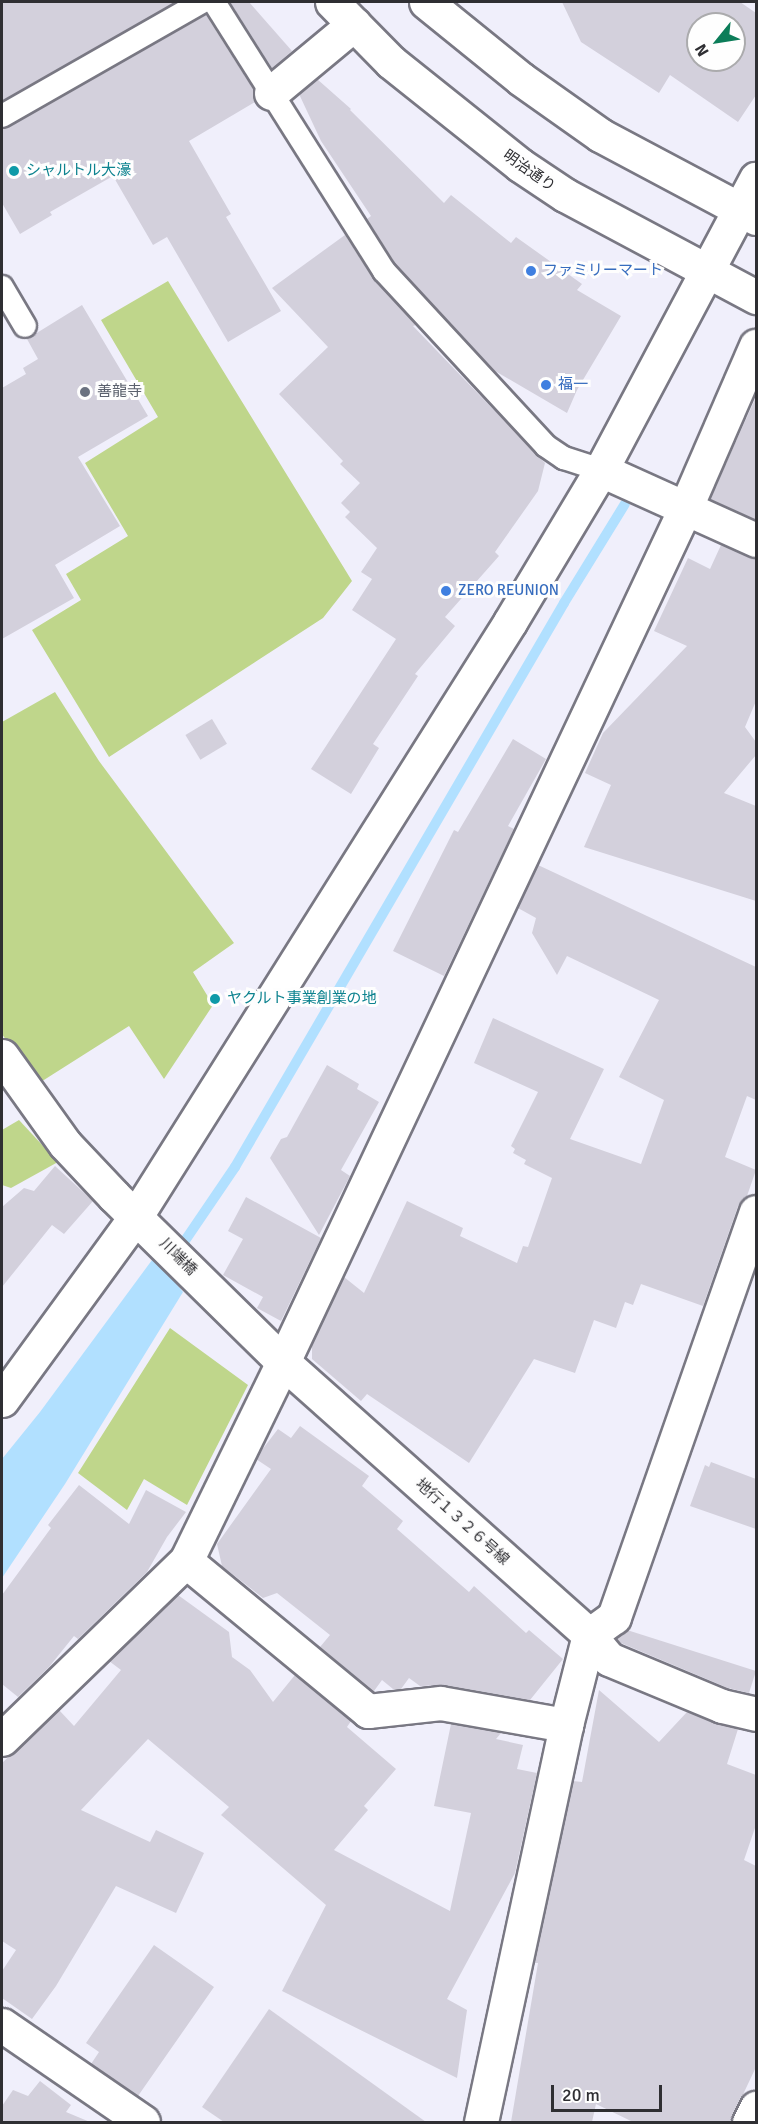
<!DOCTYPE html>
<html>
<head>
<meta charset="utf-8">
<style>
	body { margin:0 }
	#map { position:relative; width:758px; height:2124px; overflow:hidden; background:#f0effb; font-family:Signika,"Noto Sans JP",sans-serif }
	div>[style] { position:absolute }
	[style*='--x'] { left:calc(var(--x)*1px); top:calc(var(--y)*1px); width:calc(var(--w)*1px); rotate:calc(var(--a)*1deg) }
	.green>* { inset:0; background:#bfd68b }
	.water>* { inset:0; background:#b1e0ff }
	.stream>* { height:10px; margin:-5px; padding:0 5px; transform-origin:5px; border-radius:5px; background:#b1e0ff }
	.building>* { inset:0; background:#d3d0dc; transform-origin:0 0 }
	.roads { filter:drop-shadow(2px 0 #797883) drop-shadow(-2px 0 #797883) drop-shadow(0 2px #797883) drop-shadow(0 -2px #797883) }
	.lane>* { height:22px; margin:-11px; padding:0 11px; transform-origin:11px; border-radius:11px; background:#fff }
	.street>* { height:33px; margin:-16.5px; padding:0 16.5px; transform-origin:16.5px; border-radius:16.5px; background:#fff }
	.secondary>* { height:33px; margin:-16.5px; padding:0 16.5px; transform-origin:16.5px; border-radius:16.5px; background:#fff }
	.dots>* { width:16px; height:16px; translate:-50% -50%; box-sizing:border-box; border:3px solid #fefefe; border-radius:50% }
	span { translate:-50% -50%; white-space:nowrap; text-align:center; line-height:1.15; -webkit-text-stroke:6px #fefefe; paint-order:stroke }
	.culture-label { font-size:15px; color:#0d838f }
	.left { translate:0 -50%; text-align:left }
	.street-label { font-size:15px; color:#2f2f33 }
	.shop-label { font-size:15px; color:#366cbe }
	.worship-label { font-size:15px; color:#5b616d }
	.frame { position:absolute; inset:0; border:3px solid #2f2f33; pointer-events:none }
	.north { position:absolute; left:686px; top:12px; width:60px; height:60px; box-sizing:border-box; background:#fefefe; border:2px solid #ababad; border-radius:50%; rotate:240deg; font-size:16px; font-weight:700; line-height:24px; text-align:center; color:#2f2f33 }
	.north::after { content:''; display:block; margin:auto; width:21px; height:27px; background:#0c7d59; clip-path:polygon(50% 0,100% 100%,50% 72%,0 100%) }
	.scale { position:absolute; left:551px; top:2085px; width:111px; height:27px; box-sizing:border-box; border:3px solid #2f2f33; border-top:0; padding-left:8px; font-size:18px; line-height:21px; white-space:nowrap; color:#2f2f33; -webkit-text-stroke:4px #fefefe; paint-order:stroke }
</style>
</head>
<body>
<div id="map">
	<div class="green">
		<i style="clip-path:polygon(168px 281px,352px 581px,323px 618px,109px 757px,32px 630px,81px 600px,66px 574px,128px 536px,85px 463px,158px 417px,101px 320px)"></i>
		<i style="clip-path:polygon(55px 692px,99px 761px,234px 943px,193px 972px,213px 1005px,164px 1079px,129px 1026px,36px 1085px,2px 1034px,2px 722px)"></i>
		<i style="clip-path:polygon(19px 1120px,58px 1162px,11px 1188px,2px 1185px,2px 1130px)"></i>
		<i style="clip-path:polygon(170px 1328px,248px 1385px,187px 1505px,144px 1479px,127px 1510px,78px 1473px)"></i>
	</div>
	<div class="water">
		<i style="clip-path:polygon(152px 1260px,165px 1270px,183px 1292px,65px 1484px,2px 1578px,2px 1459px,40px 1412px)"></i>
	</div>
	<div class="stream">
		<i style="--x:165;--y:1270;--w:125;--a:-55.8"></i>
		<i style="--x:235;--y:1167;--w:653;--a:-59.74"></i>
		<i style="--x:564;--y:603;--w:116;--a:-58.4"></i>
	</div>
	<div class="building">
		<i style="clip-path:polygon(2px 2px,176px 2px,2px 101px)"></i>
		<i style="clip-path:polygon(230px 2px,249px 2px,292px 51px,272px 68px)"></i>
		<i style="clip-path:polygon(evenodd,562px 2px,740px 2px,756px 13px,756px 95px,738px 122px,670px 75px,659px 93px,581px 42px,562px 2px,698px 24px,734px 24px,734px 60px,698px 60px,698px 24px)"></i>
		<i style="clip-path:polygon(206px 15px,253px 89px,255px 102px,189px 141px,231px 214px,226px 217px,281px 311px,228px 342px,167px 237px,153px 245px,113px 176px,50px 212px,52px 215px,20px 234px,2px 203px,2px 129px)"></i>
		<i style="clip-path:polygon(317px 79px,351px 109px,350px 110px,444px 203px,451px 195px,511px 243px,516px 237px,582px 284px,577px 290px,621px 316px,577px 390px,567px 413px,495px 371px,395px 263px,367px 219px,371px 216px,321px 141px,299px 94px)"></i>
		<i style="clip-path:polygon(345px 235px,373px 278px,416px 325px,413px 326px,545px 463px,538px 491px,495px 552px,499px 556px,445px 617px,455px 626px,415px 674px,418px 676px,373px 744px,379px 748px,351px 794px,311px 769px,396px 639px,352px 610px,372px 579px,361px 572px,377px 548px,345px 517px,350px 512px,341px 503px,360px 483px,340px 464px,343px 461px,279px 394px,328px 347px,272px 288px)"></i>
		<i style="clip-path:polygon(82px 305px,148px 416px,78px 457px,120px 526px,55px 565px,74px 598px,2px 639px,2px 388px,26px 374px,23px 368px,38px 359px,27px 339px)"></i>
		<i style="clip-path:polygon(756px 397px,756px 520px,710px 499px)"></i>
		<i style="clip-path:polygon(721px 545px,756px 559px,756px 701px,745px 727px,756px 742px,756px 755px,724px 793px,756px 806px,756px 901px,584px 847px,611px 785px,585px 773px,603px 733px,687px 646px,654px 631px,688px 558px,710px 569px)"></i>
		<i style="left:212px;top:719px;width:29px;height:31px;rotate:59deg"></i>
		<i style="clip-path:polygon(513px 739px,546px 759px,508px 826px,514px 829px,444px 976px,393px 951px,454px 830px,458px 832px)"></i>
		<i style="clip-path:polygon(538px 865px,756px 967px,756px 1100px,747px 1096px,725px 1157px,756px 1170px,747px 1196px,738px 1206px,703px 1306px,641px 1284px,633px 1305px,625px 1302px,616px 1328px,594px 1320px,575px 1373px,534px 1359px,469px 1463px,367px 1394px,361px 1401px,312px 1359px,312px 1344px,344px 1277px,364px 1293px,407px 1201px,463px 1228px,460px 1236px,517px 1263px,523px 1246px,528px 1247px,552px 1178px,524px 1164px,526px 1160px,513px 1153px,515px 1149px,511px 1146px,538px 1092px,474px 1063px,493px 1018px,604px 1069px,570px 1139px,641px 1164px,664px 1100px,619px 1077px,659px 1000px,567px 956px,557px 975px,532px 933px,536px 918px,518px 908px)"></i>
		<i style="clip-path:polygon(327px 1065px,359px 1084px,357px 1089px,379px 1102px,341px 1170px,350px 1176px,319px 1235px,270px 1158px,281px 1139px,287px 1137px)"></i>
		<i style="clip-path:polygon(55px 1166px,93px 1201px,64px 1234px,52px 1225px,2px 1287px,2px 1207px,24px 1188px,34px 1191px)"></i>
		<i style="clip-path:polygon(246px 1197px,321px 1238px,281px 1321px,257px 1308px,263px 1297px,223px 1275px,243px 1239px,228px 1231px)"></i>
		<i style="clip-path:polygon(300px 1426px,369px 1476px,362px 1486px,403px 1521px,397px 1529px,469px 1592px,474px 1586px,526px 1633px,529px 1630px,563px 1659px,530px 1700px,444px 1685px,420px 1686px,409px 1678px,401px 1689px,393px 1689px,382px 1680px,374px 1691px,320px 1647px,330px 1635px,277px 1593px,263px 1598px,222px 1566px,217px 1544px,271px 1469px,256px 1459px,258px 1455px,278px 1429px,291px 1438px)"></i>
		<i style="clip-path:polygon(711px 1462px,756px 1479px,756px 1529px,690px 1506px,705px 1465px,709px 1467px)"></i>
		<i style="clip-path:polygon(79px 1485px,129px 1524px,146px 1490px,186px 1512px,167px 1537px,147px 1572px,78px 1639px,74px 1636px,49px 1667px,18px 1697px,2px 1684px,2px 1595px,51px 1528px,48px 1525px)"></i>
		<i style="clip-path:polygon(178px 1595px,229px 1632px,232px 1657px,250px 1670px,273px 1702px,295px 1675px,351px 1721px,347px 1727px,396px 1769px,364px 1806px,368px 1810px,334px 1850px,450px 1911px,471px 1813px,434px 1806px,451px 1724px,501px 1733px,496px 1739px,523px 1745px,517px 1769px,537px 1773px,515px 1873px,447px 1999px,467px 2010px,457px 2078px,282px 1991px,326px 1905px,221px 1815px,229px 1807px,148px 1739px,81px 1810px,150px 1842px,156px 1830px,204px 1853px,176px 1913px,116px 1886px,56px 1986px,32px 2019px,2px 1998px,2px 1971px,16px 1950px,2px 1941px,2px 1763px,59px 1710px,74px 1726px,121px 1670px,109px 1661px)"></i>
		<i style="clip-path:polygon(627px 1630px,756px 1671px,749px 1693px,728px 1688px,621px 1643px,616px 1638px)"></i>
		<i style="clip-path:polygon(599px 1690px,659px 1742px,687px 1712px,738px 1729px,727px 1764px,756px 1775px,756px 1825px,744px 1860px,756px 1866px,756px 2067px,730px 2122px,633px 2122px,596px 2104px,592px 2122px,511px 2122px,538px 1963px,534px 1963px,573px 1781px,582px 1782px)"></i>
		<i style="clip-path:polygon(154px 1945px,214px 1987px,138px 2096px,91px 2064px,99px 2052px,86px 2043px)"></i>
		<i style="clip-path:polygon(269px 2009px,426px 2122px,224px 2122px,202px 2107px)"></i>
		<i style="clip-path:polygon(40px 2081px,71px 2105px,66px 2112px,90px 2122px,2px 2122px,2px 2106px,13px 2090px,28px 2096px)"></i>
	</div>
	<div class="roads">
		<div class="lane">
			<i style="--x:214;--y:2;--w:318;--a:57.7"></i>
			<i style="--x:384;--y:271;--w:238;--a:47.2"></i>
			<i style="--x:546;--y:446;--w:22;--a:34"></i>
			<i style="--x:564;--y:458;--w:39;--a:18"></i>
			<i style="--x:2;--y:116;--w:230;--a:-29.7"></i>
			<i style="--x:2;--y:287;--w:45;--a:59.5"></i>
		</div>
		<div class="street">
			<i style="--x:271;--y:93;--w:108;--a:-39.7"></i>
			<i style="--x:601;--y:470;--w:170;--a:24.3"></i>
			<i style="--x:2;--y:1056;--w:108;--a:54.4"></i>
			<i style="--x:65;--y:1144;--w:71;--a:46.7"></i>
			<i style="--x:114;--y:1196;--w:237;--a:44.5"></i>
			<i style="--x:283;--y:1362;--w:410;--a:41.7"></i>
			<i style="--x:589;--y:1635;--w:31;--a:50"></i>
			<i style="--x:609;--y:1659;--w:122;--a:22.6"></i>
			<i style="--x:722;--y:1706;--w:35;--a:13"></i>
			<i style="--x:186;--y:1561;--w:236;--a:39.5"></i>
			<i style="--x:368;--y:1711;--w:73;--a:-6.3"></i>
			<i style="--x:441;--y:1703;--w:127;--a:10"></i>
			<i style="--x:2;--y:1739;--w:256;--a:-44.1"></i>
			<i style="--x:186;--y:1561;--w:221;--a:-64"></i>
			<i style="--x:283;--y:1362;--w:943;--a:-64.77"></i>
			<i style="--x:685;--y:509;--w:178;--a:-66.5"></i>
			<i style="--x:2;--y:2025;--w:171;--a:34.5"></i>
			<i style="--x:481;--y:2122;--w:406;--a:-77.9"></i>
			<i style="--x:566;--y:1725;--w:93;--a:-75.7"></i>
			<i style="--x:589;--y:1635;--w:31;--a:-36"></i>
			<i style="--x:614;--y:1617;--w:429;--a:-70.7"></i>
			<i style="--x:749;--y:2122;--w:16;--a:-63"></i>
		</div>
		<div class="secondary">
			<i style="--x:332;--y:2;--w:84;--a:45.5"></i>
			<i style="--x:391;--y:62;--w:165;--a:38.6"></i>
			<i style="--x:520;--y:165;--w:54;--a:33.7"></i>
			<i style="--x:565;--y:195;--w:217;--a:28.1"></i>
			<i style="--x:426;--y:2;--w:122;--a:39"></i>
			<i style="--x:521;--y:79;--w:97;--a:35.3"></i>
			<i style="--x:600;--y:135;--w:177;--a:28"></i>
			<i style="--x:2;--y:1400;--w:228;--a:-53.9"></i>
			<i style="--x:136;--y:1216;--w:702;--a:-57.8"></i>
			<i style="--x:510;--y:622;--w:177;--a:-59.1"></i>
			<i style="--x:601;--y:470;--w:330;--a:-62"></i>
		</div>
	</div>
	<div class="dots">
		<i style="left:14px;top:171px;background:#0f9aa8"></i>
		<i style="left:531px;top:271px;background:#3f7fe0"></i>
		<i style="left:546px;top:385px;background:#3f7fe0"></i>
		<i style="left:85px;top:392px;background:#6b7280"></i>
		<i style="left:446px;top:591px;background:#3f7fe0"></i>
		<i style="left:215px;top:999px;background:#0f9aa8"></i>
	</div>
	<div class="culture-label">
		<span class="left" style="left:26px;top:171px">シャルトル大濠</span>
		<span class="left" style="left:227px;top:999px">ヤクルト事業創業の地</span>
	</div>
	<div class="street-label">
		<span style="left:529px;top:171px;rotate:35deg">明治通り</span>
		<span style="left:178px;top:1257px;rotate:45deg">川端橋</span>
		<span style="left:462px;top:1522px;rotate:42deg">地行１３２６号線</span>
	</div>
	<div class="shop-label">
		<span class="left" style="left:543px;top:271px">ファミリーマート</span>
		<span class="left" style="left:558px;top:385px">福一</span>
		<span class="left" style="left:458px;top:591px">ZERO REUNION</span>
	</div>
	<div class="worship-label">
		<span class="left" style="left:97px;top:392px">善龍寺</span>
	</div>
	<div class="frame"></div>
	<div class="north">N</div>
	<div class="scale">20 m</div>
</div>
</body>
</html>
